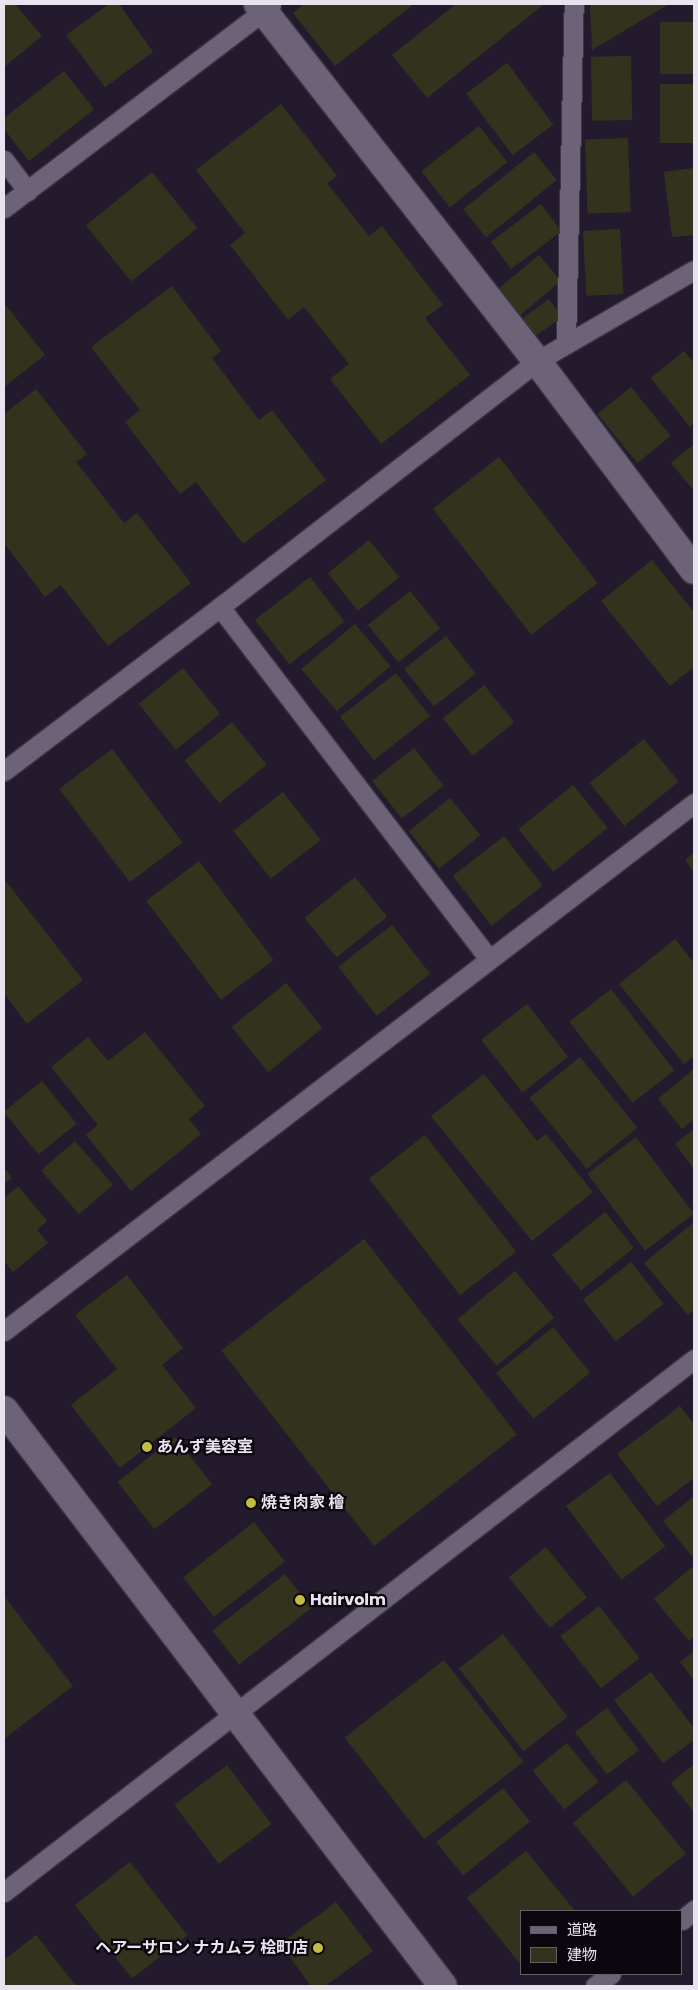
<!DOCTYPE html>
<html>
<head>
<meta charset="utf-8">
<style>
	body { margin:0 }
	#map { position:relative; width:698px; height:1990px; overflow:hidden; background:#231b2d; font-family:Poppins,"Noto Sans JP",sans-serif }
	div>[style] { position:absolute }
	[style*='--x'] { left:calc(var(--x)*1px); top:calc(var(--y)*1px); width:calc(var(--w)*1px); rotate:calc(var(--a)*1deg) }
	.building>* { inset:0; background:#33331d; transform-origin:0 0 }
	.roads { filter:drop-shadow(1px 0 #3d3645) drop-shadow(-1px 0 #3d3645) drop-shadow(0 1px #3d3645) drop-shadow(0 -1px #3d3645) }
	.service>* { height:19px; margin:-9.5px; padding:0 9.5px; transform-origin:9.5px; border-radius:9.5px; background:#6c6378 }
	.minor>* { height:28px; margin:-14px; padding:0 14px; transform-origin:14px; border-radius:14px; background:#6c6378 }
	.tertiary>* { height:28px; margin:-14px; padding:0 14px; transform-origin:14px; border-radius:14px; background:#6c6378 }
	.dots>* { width:14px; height:14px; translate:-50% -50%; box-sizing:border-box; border:2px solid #0b070f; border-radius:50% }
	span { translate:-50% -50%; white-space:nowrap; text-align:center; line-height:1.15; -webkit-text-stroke:4.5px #0b070f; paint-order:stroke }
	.poi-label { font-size:16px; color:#e8e3ef; font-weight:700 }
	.left { translate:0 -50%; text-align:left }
	.right { translate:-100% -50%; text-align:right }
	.frame { position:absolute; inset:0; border:5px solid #e8e3ef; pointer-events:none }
	.legend { position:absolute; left:520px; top:1910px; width:162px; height:65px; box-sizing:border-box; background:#0b070f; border:1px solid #635f69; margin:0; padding:6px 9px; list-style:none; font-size:15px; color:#e8e3ef }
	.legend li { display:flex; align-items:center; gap:10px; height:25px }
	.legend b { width:25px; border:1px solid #635f69 }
</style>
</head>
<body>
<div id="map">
	<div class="building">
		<i style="clip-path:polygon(4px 4px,15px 4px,42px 36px,4px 67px)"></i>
		<i style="clip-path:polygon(109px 4px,119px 4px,153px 52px,105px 87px,66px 35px)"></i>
		<i style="clip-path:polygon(304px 4px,414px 4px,335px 66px,293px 13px)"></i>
		<i style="clip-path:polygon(456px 4px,543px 5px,427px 98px,392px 55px)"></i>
		<i style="clip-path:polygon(590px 4px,669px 4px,592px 50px)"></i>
		<i style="left:694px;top:22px;width:52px;height:34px;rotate:90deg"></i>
		<i style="left:631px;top:56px;width:64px;height:40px;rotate:89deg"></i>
		<i style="left:507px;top:63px;width:77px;height:51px;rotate:53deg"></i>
		<i style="clip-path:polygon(64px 71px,94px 109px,29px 161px,4px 129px,4px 118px)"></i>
		<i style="left:694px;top:84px;width:59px;height:34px;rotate:90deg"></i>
		<i style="clip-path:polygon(281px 104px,337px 176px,327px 183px,369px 236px,382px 226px,443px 305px,425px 318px,470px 375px,381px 444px,330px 379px,349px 364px,304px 307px,288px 320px,230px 245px,245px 233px,196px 170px)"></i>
		<i style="left:479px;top:126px;width:46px;height:73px;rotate:52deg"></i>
		<i style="left:628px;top:138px;width:74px;height:43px;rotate:88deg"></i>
		<i style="left:534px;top:152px;width:36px;height:91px;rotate:51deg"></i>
		<i style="clip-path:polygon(694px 168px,694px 235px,672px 237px,664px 172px)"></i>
		<i style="left:152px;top:172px;width:72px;height:85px;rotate:51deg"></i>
		<i style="left:541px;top:204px;width:34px;height:63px;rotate:53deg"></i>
		<i style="left:620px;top:229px;width:65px;height:37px;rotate:87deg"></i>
		<i style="left:539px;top:255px;width:34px;height:59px;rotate:50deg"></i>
		<i style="clip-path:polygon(172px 286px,221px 351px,212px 358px,259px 420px,272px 410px,326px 480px,243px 544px,196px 482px,180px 494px,125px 422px,140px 410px,91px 347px)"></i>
		<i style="left:549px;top:299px;width:22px;height:36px;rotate:54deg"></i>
		<i style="clip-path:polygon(4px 303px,45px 355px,4px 387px)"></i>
		<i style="clip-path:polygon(684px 351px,694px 363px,694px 423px,690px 427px,651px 378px)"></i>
		<i style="left:631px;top:387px;width:63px;height:43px;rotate:51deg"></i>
		<i style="clip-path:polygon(36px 389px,87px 454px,76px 462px,124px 523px,137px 513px,191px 583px,108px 646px,61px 585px,45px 597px,4px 543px,4px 414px)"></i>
		<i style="clip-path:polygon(694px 444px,694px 491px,671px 463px)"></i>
		<i style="left:499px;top:457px;width:160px;height:84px;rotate:52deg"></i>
		<i style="left:369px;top:540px;width:48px;height:53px;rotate:51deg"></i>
		<i style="clip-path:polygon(652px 560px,694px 612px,694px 667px,670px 686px,601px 601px)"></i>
		<i style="left:310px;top:577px;width:56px;height:70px;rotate:52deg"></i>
		<i style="left:410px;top:591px;width:48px;height:54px;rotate:51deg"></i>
		<i style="left:355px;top:624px;width:55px;height:70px;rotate:50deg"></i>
		<i style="left:446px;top:636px;width:48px;height:53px;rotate:52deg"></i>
		<i style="left:183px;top:668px;width:59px;height:57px;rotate:51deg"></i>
		<i style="left:396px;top:673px;width:55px;height:71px;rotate:52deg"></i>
		<i style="left:484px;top:685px;width:48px;height:53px;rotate:51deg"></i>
		<i style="left:232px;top:722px;width:55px;height:61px;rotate:51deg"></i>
		<i style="left:644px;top:739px;width:55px;height:70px;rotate:51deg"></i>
		<i style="left:414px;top:748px;width:48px;height:53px;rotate:52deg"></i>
		<i style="left:112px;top:749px;width:117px;height:66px;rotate:53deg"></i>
		<i style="left:573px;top:785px;width:55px;height:70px;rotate:51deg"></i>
		<i style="left:283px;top:792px;width:61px;height:63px;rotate:52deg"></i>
		<i style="left:450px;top:798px;width:48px;height:53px;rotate:51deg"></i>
		<i style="left:504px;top:836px;width:63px;height:65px;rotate:52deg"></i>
		<i style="clip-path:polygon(694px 853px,694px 872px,685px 860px)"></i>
		<i style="left:199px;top:861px;width:124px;height:66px;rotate:53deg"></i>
		<i style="left:355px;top:877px;width:51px;height:65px;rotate:51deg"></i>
		<i style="clip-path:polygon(4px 879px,83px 980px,27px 1024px,4px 993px)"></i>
		<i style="left:392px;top:925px;width:62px;height:68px;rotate:52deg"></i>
		<i style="clip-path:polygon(675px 939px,694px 963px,694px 1056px,684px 1064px,619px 984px)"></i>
		<i style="left:286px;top:983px;width:58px;height:70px;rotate:51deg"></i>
		<i style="left:611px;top:989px;width:103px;height:53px;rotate:52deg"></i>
		<i style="left:527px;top:1004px;width:67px;height:58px;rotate:52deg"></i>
		<i style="clip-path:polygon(145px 1032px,205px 1106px,189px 1119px,201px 1134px,131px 1191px,86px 1135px,98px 1125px,51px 1067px,88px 1037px,108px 1061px)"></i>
		<i style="left:580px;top:1057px;width:91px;height:65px;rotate:51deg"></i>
		<i style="clip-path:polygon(694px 1069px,694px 1119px,682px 1129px,658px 1099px)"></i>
		<i style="clip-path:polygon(484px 1074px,537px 1141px,546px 1134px,593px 1192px,532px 1241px,431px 1116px)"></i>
		<i style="left:42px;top:1081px;width:55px;height:49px;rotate:51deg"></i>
		<i style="clip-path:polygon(694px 1129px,694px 1169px,675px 1144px)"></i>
		<i style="left:425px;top:1135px;width:148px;height:71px;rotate:52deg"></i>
		<i style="left:636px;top:1137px;width:96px;height:61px;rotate:53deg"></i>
		<i style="left:75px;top:1141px;width:58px;height:45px;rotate:49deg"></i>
		<i style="clip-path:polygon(4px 1167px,12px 1178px,4px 1184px)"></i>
		<i style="clip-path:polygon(18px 1186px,47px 1221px,37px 1230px,48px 1243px,13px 1272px,4px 1261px,4px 1198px)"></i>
		<i style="left:605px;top:1212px;width:46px;height:68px;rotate:51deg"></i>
		<i style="clip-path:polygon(693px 1223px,694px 1310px,688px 1315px,644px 1263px)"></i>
		<i style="left:364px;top:1239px;width:248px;height:181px;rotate:52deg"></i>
		<i style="left:631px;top:1262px;width:53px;height:61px;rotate:52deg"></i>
		<i style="left:515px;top:1271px;width:61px;height:75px;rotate:50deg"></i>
		<i style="clip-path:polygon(127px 1275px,183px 1348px,162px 1365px,196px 1408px,120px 1468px,71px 1405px,117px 1369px,75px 1315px)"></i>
		<i style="left:553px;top:1327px;width:59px;height:73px;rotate:51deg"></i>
		<i style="clip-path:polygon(680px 1406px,694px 1424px,694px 1478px,657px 1506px,617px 1454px)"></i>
		<i style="left:175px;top:1437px;width:60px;height:73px;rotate:52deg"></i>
		<i style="left:610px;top:1473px;width:92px;height:55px;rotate:53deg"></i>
		<i style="clip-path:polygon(694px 1496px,694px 1554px,692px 1556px,663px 1521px)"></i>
		<i style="left:254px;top:1522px;width:50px;height:90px;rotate:52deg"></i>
		<i style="left:546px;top:1547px;width:65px;height:48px;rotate:51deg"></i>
		<i style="clip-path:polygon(692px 1567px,694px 1570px,694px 1637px,689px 1641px,654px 1599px)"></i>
		<i style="left:285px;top:1574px;width:43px;height:92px;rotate:52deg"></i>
		<i style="clip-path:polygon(4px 1596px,73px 1686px,4px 1739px)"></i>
		<i style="left:599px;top:1606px;width:66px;height:49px;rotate:52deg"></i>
		<i style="left:503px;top:1634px;width:105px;height:56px;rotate:52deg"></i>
		<i style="clip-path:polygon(694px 1651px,694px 1680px,680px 1662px)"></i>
		<i style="left:444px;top:1660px;width:129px;height:126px;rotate:52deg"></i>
		<i style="clip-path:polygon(651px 1672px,694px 1728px,694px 1740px,663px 1763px,614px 1700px)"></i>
		<i style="left:607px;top:1708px;width:53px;height:40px;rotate:53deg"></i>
		<i style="left:567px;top:1743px;width:50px;height:44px;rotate:51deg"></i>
		<i style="clip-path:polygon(694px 1764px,694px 1812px,671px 1783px)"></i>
		<i style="left:227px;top:1765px;width:74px;height:66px;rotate:53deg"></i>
		<i style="left:626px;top:1780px;width:95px;height:68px;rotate:51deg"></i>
		<i style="left:503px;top:1788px;width:43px;height:86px;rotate:51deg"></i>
		<i style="clip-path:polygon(526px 1851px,575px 1911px,522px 1911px,522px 1966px,467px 1898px)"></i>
		<i style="left:130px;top:1862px;width:93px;height:70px;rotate:52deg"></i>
		<i style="clip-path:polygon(336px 1902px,373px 1951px,325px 1986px,311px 1986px,280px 1944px)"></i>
		<i style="clip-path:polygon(36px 1935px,76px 1986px,4px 1986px,4px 1960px)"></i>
	</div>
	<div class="roads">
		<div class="service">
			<i style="--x:4;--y:160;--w:39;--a:53"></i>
			<i style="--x:4;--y:208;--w:335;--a:-37.2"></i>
			<i style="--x:566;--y:344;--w:340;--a:-88.7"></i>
			<i style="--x:220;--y:607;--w:443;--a:52.6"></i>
			<i style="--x:4;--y:771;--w:271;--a:-37.2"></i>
			<i style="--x:220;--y:607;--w:401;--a:-37.8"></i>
			<i style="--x:537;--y:361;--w:181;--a:-30.1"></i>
			<i style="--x:4;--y:1331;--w:869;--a:-37.42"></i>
			<i style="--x:4;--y:1892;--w:872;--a:-37.68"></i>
			<i style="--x:682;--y:1920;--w:16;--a:-40"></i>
			<i style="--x:595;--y:1986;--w:20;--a:-37"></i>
		</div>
		<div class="minor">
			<i style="--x:258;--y:4;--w:453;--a:52"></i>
			<i style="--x:537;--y:361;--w:261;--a:53.1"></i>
		</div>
		<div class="tertiary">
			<i style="--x:4;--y:1410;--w:724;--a:52.69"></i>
		</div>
	</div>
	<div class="dots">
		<i style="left:147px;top:1447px;background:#c2bd3f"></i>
		<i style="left:251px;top:1503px;background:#c2bd3f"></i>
		<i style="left:300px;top:1600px;background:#c2bd3f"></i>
		<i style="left:318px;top:1948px;background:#c2bd3f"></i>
	</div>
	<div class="poi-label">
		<span class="left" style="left:157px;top:1447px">あんず美容室</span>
		<span class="left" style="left:261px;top:1503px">焼き肉家 檜</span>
		<span class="left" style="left:310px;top:1600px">Hairvolm</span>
		<span class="right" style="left:308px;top:1948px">ヘアーサロン ナカムラ 桧町店</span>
	</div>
	<div class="frame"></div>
	<ul class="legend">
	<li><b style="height:6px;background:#6c6378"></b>道路</li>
	<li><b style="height:14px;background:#33331d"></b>建物</li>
	</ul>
</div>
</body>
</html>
